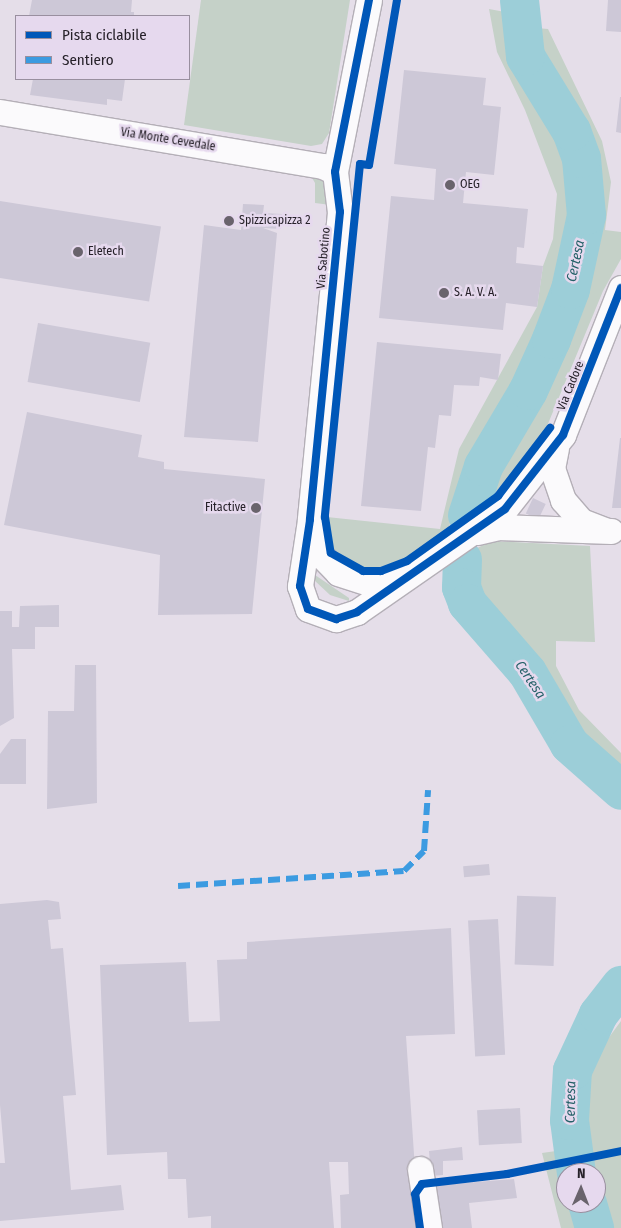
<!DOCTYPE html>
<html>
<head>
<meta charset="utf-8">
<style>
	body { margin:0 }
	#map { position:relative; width:621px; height:1228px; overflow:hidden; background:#e5dee9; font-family:"Fira Sans Condensed",sans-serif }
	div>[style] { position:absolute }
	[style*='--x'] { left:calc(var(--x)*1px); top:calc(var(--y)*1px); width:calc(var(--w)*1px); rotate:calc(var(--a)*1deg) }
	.green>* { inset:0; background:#c5d1c8 }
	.river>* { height:39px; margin:-19.5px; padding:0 19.5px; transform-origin:19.5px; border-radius:19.5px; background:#9cced8 }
	.building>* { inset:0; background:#cdc8d7; transform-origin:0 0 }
	.roads { filter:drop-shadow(1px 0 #b4afb7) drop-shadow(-1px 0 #b4afb7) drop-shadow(0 1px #b4afb7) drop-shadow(0 -1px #b4afb7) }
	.street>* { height:25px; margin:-12.5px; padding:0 12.5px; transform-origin:12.5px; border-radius:12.5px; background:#fbfafc }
	.quiet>* { height:6px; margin-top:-3px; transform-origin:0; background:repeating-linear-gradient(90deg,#3c9be1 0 12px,transparent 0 18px) }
	.cycleway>* { height:8px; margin:-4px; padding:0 4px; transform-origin:4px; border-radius:4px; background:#0057b8 }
	.dots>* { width:14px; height:14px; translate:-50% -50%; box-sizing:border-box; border:2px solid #e6d9ee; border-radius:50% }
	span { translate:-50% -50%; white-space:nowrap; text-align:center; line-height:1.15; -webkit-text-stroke:5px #e6d9ee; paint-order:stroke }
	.street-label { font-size:12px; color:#262129 }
	.poi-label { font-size:12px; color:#262129 }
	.left { translate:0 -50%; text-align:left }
	.right { translate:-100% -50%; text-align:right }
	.water-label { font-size:14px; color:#246168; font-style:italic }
	.legend { position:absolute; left:15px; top:15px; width:175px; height:65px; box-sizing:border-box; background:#e6d9ee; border:1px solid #998f9f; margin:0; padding:6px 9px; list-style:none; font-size:15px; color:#262129 }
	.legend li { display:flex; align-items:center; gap:10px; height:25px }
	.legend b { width:25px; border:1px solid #998f9f }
	.north { position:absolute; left:556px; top:1163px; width:50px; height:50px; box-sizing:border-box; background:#e6d9ee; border:1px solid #998f9f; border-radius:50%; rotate:1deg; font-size:14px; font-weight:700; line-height:20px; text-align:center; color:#262129 }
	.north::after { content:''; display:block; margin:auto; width:18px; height:22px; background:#69636c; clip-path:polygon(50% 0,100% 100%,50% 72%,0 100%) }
</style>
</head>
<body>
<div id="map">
	<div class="green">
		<i style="clip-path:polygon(201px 0,350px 0,329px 133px,322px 144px,311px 146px,184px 125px)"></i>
		<i style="clip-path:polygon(489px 9px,505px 12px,522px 70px,570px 145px,578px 183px,572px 241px,536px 353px,516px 395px,463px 476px,449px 527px,400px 563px,382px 569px,362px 568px,340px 558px,330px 547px,327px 517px,440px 529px,459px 449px,537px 307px,543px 266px,553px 239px,557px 194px,525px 110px,497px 52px)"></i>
		<i style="clip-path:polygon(533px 13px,536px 28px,548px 29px,602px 141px,611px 182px,605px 230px,621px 232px,621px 259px,603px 291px,545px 431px,517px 470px,483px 505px,488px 482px,547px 374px,564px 332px,587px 256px,597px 196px,594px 160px,582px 120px,542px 65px)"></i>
		<i style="clip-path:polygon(311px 176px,324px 181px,331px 205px,315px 203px,315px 183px)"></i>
		<i style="clip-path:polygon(492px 541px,590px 546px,595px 642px,556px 641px,556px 666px,579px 710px,621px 753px,621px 777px,565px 718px,483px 603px,476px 582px,475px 549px)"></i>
		<i style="clip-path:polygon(315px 575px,349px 598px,349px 601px,330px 595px,314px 580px)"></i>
		<i style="clip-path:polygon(621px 1021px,621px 1228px,605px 1228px,596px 1173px,591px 1173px,589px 1163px,582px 1101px,599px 1051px)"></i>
		<i style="clip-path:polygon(556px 1151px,566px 1183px,566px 1203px,573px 1203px,583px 1228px,561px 1228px,542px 1153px)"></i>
	</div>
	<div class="river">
		<i style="--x:467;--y:515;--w:52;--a:-71.9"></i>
		<i style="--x:483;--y:466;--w:88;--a:-59.4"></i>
		<i style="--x:528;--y:390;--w:56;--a:-65.7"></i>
		<i style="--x:551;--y:339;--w:53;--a:-69.2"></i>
		<i style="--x:570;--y:289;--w:76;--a:-77.8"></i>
		<i style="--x:586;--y:215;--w:57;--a:-95"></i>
		<i style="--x:581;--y:158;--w:29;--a:-110"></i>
		<i style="--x:571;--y:131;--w:88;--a:-121.5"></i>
		<i style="--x:525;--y:56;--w:56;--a:-96.1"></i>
		<i style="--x:462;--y:559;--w:28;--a:92"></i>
		<i style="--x:461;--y:587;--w:17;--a:69"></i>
		<i style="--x:467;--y:603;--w:91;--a:49"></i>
		<i style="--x:527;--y:672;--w:83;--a:59.7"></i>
		<i style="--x:569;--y:744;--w:69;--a:41.5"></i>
		<i style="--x:576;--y:1173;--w:53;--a:-97.5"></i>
		<i style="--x:569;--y:1120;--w:50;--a:-86.6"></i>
		<i style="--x:572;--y:1070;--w:62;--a:-65.1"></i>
		<i style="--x:598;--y:1014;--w:37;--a:-52"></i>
		<i style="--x:587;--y:1203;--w:26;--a:74"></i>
	</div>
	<div class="building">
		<i style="clip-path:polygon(32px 0,132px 0,131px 12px,134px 12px,134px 16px,29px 16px)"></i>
		<i style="clip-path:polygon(608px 0,621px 0,621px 32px,606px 31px)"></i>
		<i style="clip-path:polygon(404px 70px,486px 78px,483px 105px,501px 107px,494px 175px,466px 172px,463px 203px,528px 209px,524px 248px,517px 247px,516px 263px,543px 266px,537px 307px,506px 303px,503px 330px,379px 318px,391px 196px,434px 200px,436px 169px,394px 164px)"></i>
		<i style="clip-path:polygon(33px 79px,125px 79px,122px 101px,107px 99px,107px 105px,30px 95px)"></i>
		<i style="clip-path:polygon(620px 97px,621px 97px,621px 133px,616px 132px)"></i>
		<i style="left:0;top:201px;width:163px;height:76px;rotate:9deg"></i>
		<i style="clip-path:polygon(243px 204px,264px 205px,263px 213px,282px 214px,281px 229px,263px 228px,277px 233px,258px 442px,184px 437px,204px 225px,241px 230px)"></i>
		<i style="left:38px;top:323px;width:114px;height:60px;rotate:10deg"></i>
		<i style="clip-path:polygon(377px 342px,501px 354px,498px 380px,480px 377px,479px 386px,454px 385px,451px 416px,439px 415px,435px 448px,428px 447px,421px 511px,361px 506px)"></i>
		<i style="clip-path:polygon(27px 412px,142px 435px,138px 457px,164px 462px,164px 469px,265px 479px,252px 614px,158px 615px,160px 555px,4px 525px)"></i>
		<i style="clip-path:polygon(620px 438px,621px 438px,621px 508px,612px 508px)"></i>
		<i style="left:533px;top:498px;width:14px;height:17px;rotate:25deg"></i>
		<i style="clip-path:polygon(59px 605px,59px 627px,35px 627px,35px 649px,12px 649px,14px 718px,0 726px,0 611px,12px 611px,12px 627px,19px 627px,20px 606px)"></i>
		<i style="clip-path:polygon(75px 665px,96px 665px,97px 803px,47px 809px,48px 711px,74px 711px)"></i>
		<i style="clip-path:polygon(11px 739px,26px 739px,26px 784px,0 784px,0 754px)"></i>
		<i style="left:489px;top:864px;width:11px;height:26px;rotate:85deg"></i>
		<i style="left:556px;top:897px;width:69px;height:39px;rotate:92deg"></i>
		<i style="clip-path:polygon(47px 900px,59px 902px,61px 919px,48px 920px,51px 949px,63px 948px,76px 1095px,63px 1096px,71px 1190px,121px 1185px,124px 1210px,0 1221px,0 1163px,5px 1163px,0 1105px,0 904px)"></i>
		<i style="left:498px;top:919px;width:136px;height:30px;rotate:87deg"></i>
		<i style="clip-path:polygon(451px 928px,455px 1034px,406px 1036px,419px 1228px,341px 1228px,340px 1195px,349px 1194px,348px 1162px,329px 1162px,334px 1228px,211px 1228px,211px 1216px,188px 1218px,186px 1179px,168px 1179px,167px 1152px,107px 1155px,100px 965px,186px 962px,189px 1022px,220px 1021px,217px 960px,247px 959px,247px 942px)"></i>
		<i style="left:520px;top:1108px;width:35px;height:43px;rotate:87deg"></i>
		<i style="clip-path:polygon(462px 1147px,463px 1160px,443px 1161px,443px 1175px,431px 1176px,429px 1151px)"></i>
		<i style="clip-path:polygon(514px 1179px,517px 1198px,469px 1203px,472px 1228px,436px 1228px,429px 1186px)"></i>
	</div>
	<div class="roads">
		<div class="street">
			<i style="--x:369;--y:0;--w:175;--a:101.2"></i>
			<i style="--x:335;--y:172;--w:40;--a:82.9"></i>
			<i style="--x:340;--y:212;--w:309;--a:95.6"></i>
			<i style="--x:310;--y:520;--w:67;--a:98.6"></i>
			<i style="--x:300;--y:586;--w:24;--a:71"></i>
			<i style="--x:308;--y:609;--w:30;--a:20"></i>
			<i style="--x:336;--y:619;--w:22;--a:-18"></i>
			<i style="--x:357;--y:612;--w:180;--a:-34.8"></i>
			<i style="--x:505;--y:509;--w:94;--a:-51.9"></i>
			<i style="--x:563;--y:435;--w:158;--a:-68.5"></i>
			<i style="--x:0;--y:112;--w:327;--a:9.5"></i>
			<i style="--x:323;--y:166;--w:13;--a:27"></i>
			<i style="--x:556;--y:448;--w:20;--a:101"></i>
			<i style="--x:552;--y:468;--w:34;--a:71"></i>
			<i style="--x:563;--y:500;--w:28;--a:49"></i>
			<i style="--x:581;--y:521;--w:25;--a:21"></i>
			<i style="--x:310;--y:528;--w:24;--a:73"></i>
			<i style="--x:317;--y:551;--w:30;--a:46"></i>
			<i style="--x:338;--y:573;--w:35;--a:18"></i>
			<i style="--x:371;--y:584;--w:32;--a:-11"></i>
			<i style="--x:477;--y:532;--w:22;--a:-13"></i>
			<i style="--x:498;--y:527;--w:113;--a:2"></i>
			<i style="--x:420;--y:1169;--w:60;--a:81.3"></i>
		</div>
	</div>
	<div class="quiet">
		<i style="--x:178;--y:886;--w:226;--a:-3.8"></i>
		<i style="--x:404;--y:871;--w:28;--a:-45"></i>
		<i style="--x:424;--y:851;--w:61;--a:-86.2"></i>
	</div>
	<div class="cycleway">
		<i style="--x:369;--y:0;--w:175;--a:101.2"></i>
		<i style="--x:335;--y:172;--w:40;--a:82.9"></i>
		<i style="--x:340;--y:212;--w:309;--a:95.6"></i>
		<i style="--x:310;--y:520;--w:67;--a:98.6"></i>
		<i style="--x:300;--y:586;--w:24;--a:71"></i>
		<i style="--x:308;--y:609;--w:30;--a:20"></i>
		<i style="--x:336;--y:619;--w:22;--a:-18"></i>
		<i style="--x:357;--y:612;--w:180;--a:-34.8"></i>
		<i style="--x:505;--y:509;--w:94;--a:-51.9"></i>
		<i style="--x:563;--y:435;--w:158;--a:-68.5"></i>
		<i style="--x:397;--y:0;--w:167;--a:99.6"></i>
		<i style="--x:369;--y:165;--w:9;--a:-174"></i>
		<i style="--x:360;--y:164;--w:355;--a:95.7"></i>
		<i style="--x:325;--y:517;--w:36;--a:81"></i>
		<i style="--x:331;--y:553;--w:37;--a:29"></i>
		<i style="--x:363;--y:571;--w:18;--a:0"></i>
		<i style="--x:381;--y:571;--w:28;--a:-21"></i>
		<i style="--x:407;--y:561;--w:112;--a:-35.5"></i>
		<i style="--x:498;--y:496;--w:86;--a:-52.6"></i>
		<i style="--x:420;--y:1228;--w:34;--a:-98"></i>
		<i style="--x:415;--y:1194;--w:12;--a:-55"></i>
		<i style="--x:422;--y:1184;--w:86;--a:-6.7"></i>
		<i style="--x:507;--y:1174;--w:116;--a:-11.4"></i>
	</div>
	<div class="dots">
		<i style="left:450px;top:185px;background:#69636c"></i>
		<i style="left:229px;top:221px;background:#69636c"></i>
		<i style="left:78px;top:252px;background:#69636c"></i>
		<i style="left:444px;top:293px;background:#69636c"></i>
		<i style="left:256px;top:508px;background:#69636c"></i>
	</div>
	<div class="street-label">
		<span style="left:168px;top:140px;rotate:9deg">Via Monte Cevedale</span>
		<span style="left:324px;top:258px;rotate:-85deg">Via Sabotino</span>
		<span style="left:571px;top:386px;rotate:-68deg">Via Cadore</span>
	</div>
	<div class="poi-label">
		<span class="left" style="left:460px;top:185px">OEG</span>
		<span class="left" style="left:239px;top:221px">Spizzicapizza 2</span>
		<span class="left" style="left:88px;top:252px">Eletech</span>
		<span class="left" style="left:454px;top:293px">S. A. V. A.</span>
		<span class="right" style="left:246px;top:508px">Fitactive</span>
	</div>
	<div class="water-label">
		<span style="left:576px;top:261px;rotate:-78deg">Certesa</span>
		<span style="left:530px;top:680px;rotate:56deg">Certesa</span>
		<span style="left:571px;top:1102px;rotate:-89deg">Certesa</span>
	</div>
	<ul class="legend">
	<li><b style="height:6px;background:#0057b8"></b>Pista ciclabile</li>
	<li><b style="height:6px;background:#3c9be1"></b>Sentiero</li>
	</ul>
	<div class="north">N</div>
</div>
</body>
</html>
